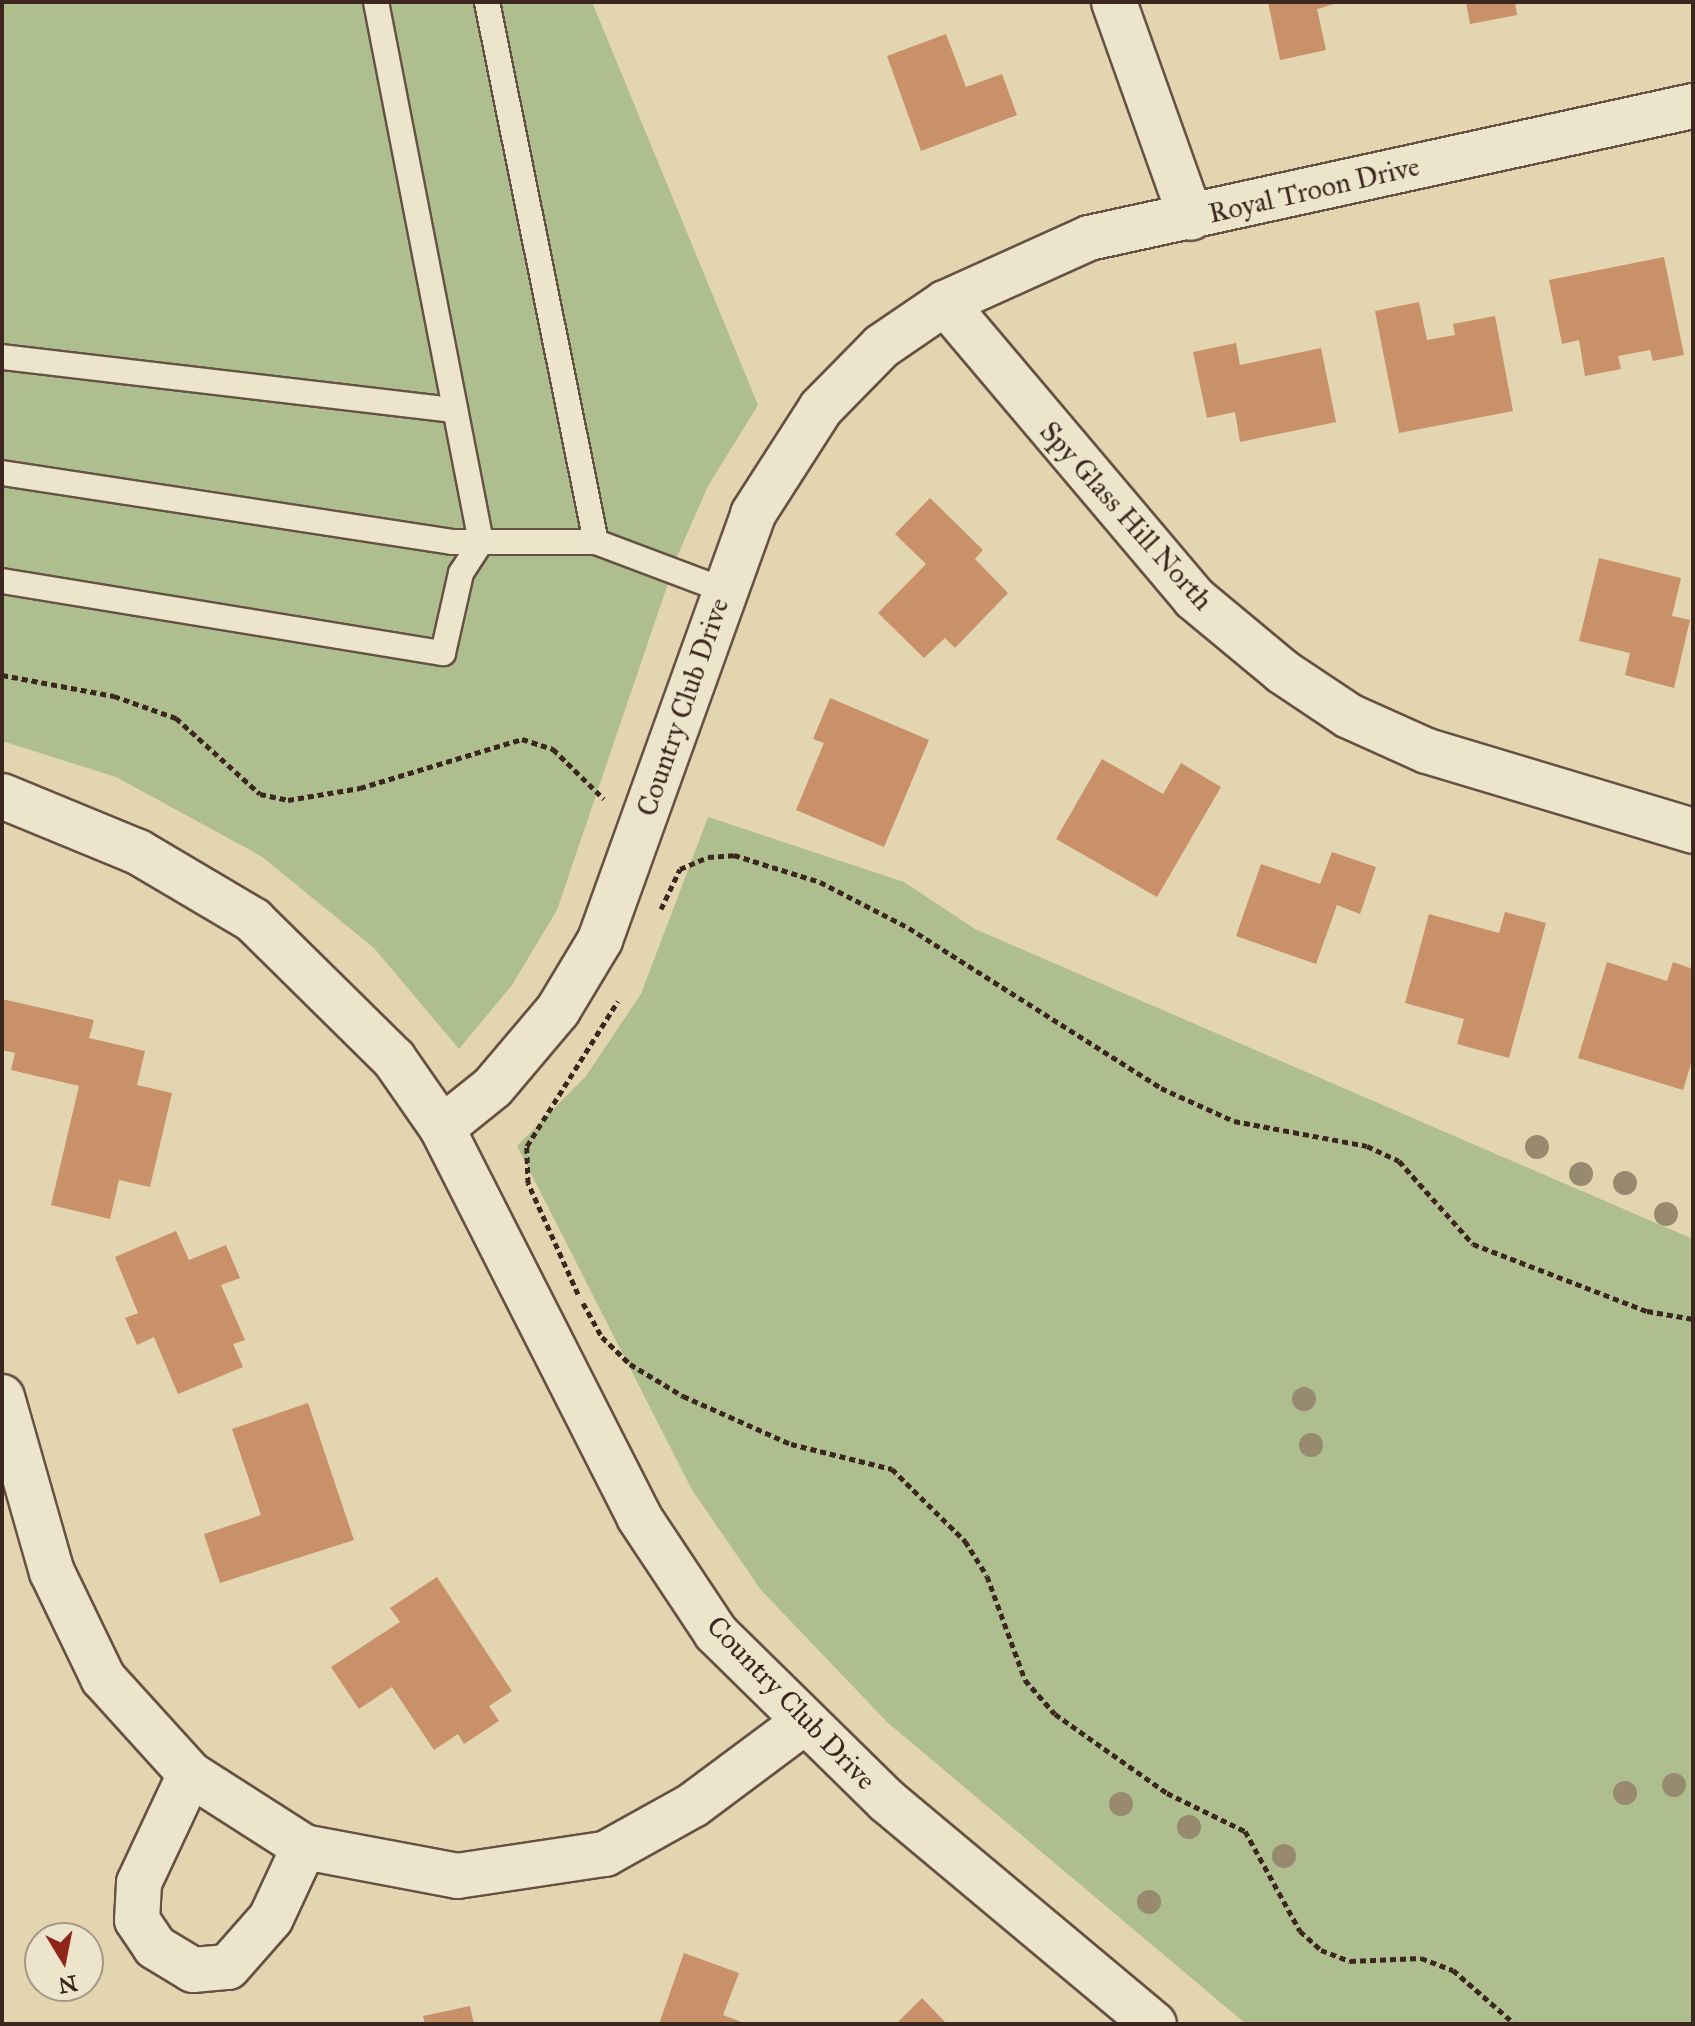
<!DOCTYPE html>
<html>
<head>
<meta charset="utf-8">
<style>
	body { margin:0 }
	#map { position:relative; width:1695px; height:2026px; overflow:hidden; background:#e3d5b0; font-family:"IM FELL Great Primer",serif }
	div>[style] { position:absolute }
	[style*='--x'] { left:calc(var(--x)*1px); top:calc(var(--y)*1px); width:calc(var(--w)*1px); rotate:calc(var(--a)*1deg) }
	.green>* { inset:0; background:#afbe8e }
	.building>* { inset:0; background:#c99169 }
	.path>* { height:5px; margin-top:-2.5px; transform-origin:0; background:repeating-linear-gradient(90deg,#3b271d 0 6px,transparent 0 10px) }
	.roads { filter:drop-shadow(2px 0 #655242) drop-shadow(-2px 0 #655242) drop-shadow(0 2px #655242) drop-shadow(0 -2px #655242) }
	.lane>* { height:24px; margin:-12px; padding:0 12px; transform-origin:12px; border-radius:12px; background:#ede4cc }
	.street>* { height:44px; margin:-22px; padding:0 22px; transform-origin:22px; border-radius:22px; background:#ede4cc }
	.trees>* { width:24px; height:24px; margin:-12px; border-radius:50%; background:#978a6f }
	span { translate:-50% -50%; white-space:nowrap; text-align:center; line-height:1.15; -webkit-text-stroke:6px #ede4cc; paint-order:stroke }
	.street-label { font-size:28px; color:#3b271d }
	.frame { position:absolute; inset:0; border:4px solid #3b271d; pointer-events:none }
	.north { position:absolute; left:24px; top:1922px; width:80px; height:80px; box-sizing:border-box; background:#ede4cc; border:2px solid #a69886; border-radius:50%; rotate:170deg; font-size:22px; font-weight:700; line-height:32px; text-align:center; color:#3b271d }
	.north::after { content:''; display:block; margin:auto; width:28px; height:36px; background:#8f2418; clip-path:polygon(50% 0,100% 100%,50% 72%,0 100%) }
</style>
</head>
<body>
<div id="map">
	<div class="green">
		<i style="clip-path:polygon(2px 2px,592px 2px,758px 405px,708px 486px,677px 557px,557px 910px,512px 985px,459px 1049px,374px 948px,261px 856px,116px 777px,2px 741px)"></i>
		<i style="clip-path:polygon(708px 817px,904px 882px,975px 929px,1693px 1239px,1693px 2024px,1246px 2024px,887px 1722px,761px 1590px,692px 1490px,517px 1146px,586px 1076px,641px 994px)"></i>
	</div>
	<div class="building">
		<i style="clip-path:polygon(1268px 2px,1341px 2px,1317px 9px,1326px 50px,1280px 60px)"></i>
		<i style="clip-path:polygon(1466px 2px,1515px 2px,1517px 15px,1470px 24px)"></i>
		<i style="clip-path:polygon(946px 34px,966px 87px,1002px 74px,1017px 115px,921px 151px,887px 56px)"></i>
		<i style="clip-path:polygon(1664px 257px,1684px 355px,1653px 361px,1650px 350px,1618px 356px,1621px 369px,1585px 376px,1579px 340px,1562px 344px,1549px 280px)"></i>
		<i style="clip-path:polygon(1419px 302px,1427px 340px,1455px 335px,1453px 324px,1495px 316px,1513px 411px,1399px 433px,1375px 311px)"></i>
		<i style="clip-path:polygon(1236px 343px,1240px 365px,1321px 348px,1336px 422px,1240px 442px,1235px 412px,1207px 418px,1193px 352px)"></i>
		<i style="clip-path:polygon(930px 498px,983px 550px,975px 559px,1008px 593px,955px 648px,945px 638px,924px 658px,878px 613px,926px 564px,895px 534px)"></i>
		<i style="clip-path:polygon(1599px 558px,1681px 578px,1672px 616px,1690px 620px,1674px 688px,1625px 675px,1630px 653px,1579px 641px)"></i>
		<i style="clip-path:polygon(830px 698px,929px 740px,884px 847px,796px 810px,824px 743px,813px 739px)"></i>
		<i style="clip-path:polygon(1102px 759px,1163px 794px,1181px 763px,1221px 787px,1157px 897px,1056px 839px)"></i>
		<i style="clip-path:polygon(1332px 852px,1376px 867px,1360px 914px,1337px 905px,1316px 964px,1236px 936px,1261px 864px,1320px 884px)"></i>
		<i style="clip-path:polygon(1505px 912px,1546px 923px,1509px 1058px,1457px 1044px,1464px 1019px,1405px 1003px,1429px 914px,1499px 933px)"></i>
		<i style="clip-path:polygon(1607px 962px,1667px 981px,1673px 962px,1693px 969px,1693px 1057px,1683px 1090px,1578px 1058px)"></i>
		<i style="clip-path:polygon(2px 999px,94px 1020px,89px 1038px,145px 1051px,137px 1085px,172px 1093px,150px 1187px,119px 1180px,110px 1219px,51px 1205px,79px 1086px,11px 1070px,15px 1053px,2px 1050px)"></i>
		<i style="clip-path:polygon(176px 1231px,189px 1260px,226px 1245px,240px 1278px,221px 1285px,245px 1340px,233px 1344px,243px 1367px,178px 1394px,154px 1337px,137px 1345px,125px 1318px,138px 1313px,115px 1257px)"></i>
		<i style="clip-path:polygon(308px 1403px,354px 1540px,220px 1583px,204px 1534px,261px 1515px,232px 1429px)"></i>
		<i style="clip-path:polygon(437px 1577px,512px 1691px,489px 1706px,499px 1721px,464px 1744px,458px 1734px,434px 1750px,392px 1687px,359px 1709px,331px 1667px,400px 1622px,390px 1608px)"></i>
		<i style="clip-path:polygon(684px 1953px,739px 1973px,723px 2015px,747px 2024px,659px 2024px)"></i>
		<i style="clip-path:polygon(922px 1998px,947px 2024px,896px 2024px)"></i>
		<i style="clip-path:polygon(470px 2006px,474px 2024px,425px 2024px,423px 2016px)"></i>
	</div>
	<div class="path">
		<i style="--x:2;--y:675;--w:114;--a:10.6"></i>
		<i style="--x:114;--y:696;--w:66;--a:19.5"></i>
		<i style="--x:176;--y:718;--w:113;--a:42.1"></i>
		<i style="--x:260;--y:794;--w:29;--a:12"></i>
		<i style="--x:288;--y:800;--w:73;--a:-9.5"></i>
		<i style="--x:360;--y:788;--w:169;--a:-16.8"></i>
		<i style="--x:522;--y:739;--w:33;--a:18"></i>
		<i style="--x:553;--y:749;--w:71;--a:44.4"></i>
		<i style="--x:661;--y:909;--w:44;--a:-64.6"></i>
		<i style="--x:680;--y:869;--w:30;--a:-23"></i>
		<i style="--x:708;--y:857;--w:26;--a:-4"></i>
		<i style="--x:734;--y:855;--w:90;--a:17.4"></i>
		<i style="--x:820;--y:882;--w:100;--a:27.3"></i>
		<i style="--x:909;--y:928;--w:299;--a:32.4"></i>
		<i style="--x:1161;--y:1088;--w:80;--a:24.3"></i>
		<i style="--x:1234;--y:1121;--w:135;--a:10.6"></i>
		<i style="--x:1367;--y:1146;--w:35;--a:25"></i>
		<i style="--x:1399;--y:1161;--w:111;--a:48.3"></i>
		<i style="--x:1473;--y:1244;--w:186;--a:21.1"></i>
		<i style="--x:1647;--y:1311;--w:47;--a:9.9"></i>
		<i style="--x:578;--y:1294;--w:122;--a:-114.2"></i>
		<i style="--x:528;--y:1183;--w:37;--a:-92"></i>
		<i style="--x:527;--y:1146;--w:171;--a:-57.9"></i>
		<i style="--x:583;--y:1303;--w:39;--a:61"></i>
		<i style="--x:602;--y:1337;--w:39;--a:44"></i>
		<i style="--x:630;--y:1364;--w:62;--a:31.1"></i>
		<i style="--x:683;--y:1396;--w:118;--a:24"></i>
		<i style="--x:791;--y:1444;--w:104;--a:13.9"></i>
		<i style="--x:892;--y:1469;--w:103;--a:44.6"></i>
		<i style="--x:965;--y:1541;--w:41;--a:57.8"></i>
		<i style="--x:987;--y:1576;--w:111;--a:69.9"></i>
		<i style="--x:1025;--y:1680;--w:45;--a:48.6"></i>
		<i style="--x:1055;--y:1714;--w:137;--a:35.2"></i>
		<i style="--x:1167;--y:1793;--w:87;--a:26"></i>
		<i style="--x:1245;--y:1831;--w:114;--a:61.2"></i>
		<i style="--x:1300;--y:1931;--w:28;--a:42"></i>
		<i style="--x:1321;--y:1950;--w:31;--a:21"></i>
		<i style="--x:1350;--y:1961;--w:71;--a:-2.4"></i>
		<i style="--x:1421;--y:1958;--w:34;--a:21"></i>
		<i style="--x:1453;--y:1970;--w:82;--a:41.1"></i>
	</div>
	<div class="roads">
		<div class="lane">
			<i style="--x:487;--y:2;--w:551;--a:78.59"></i>
			<i style="--x:2;--y:357;--w:456;--a:6.7"></i>
			<i style="--x:2;--y:473;--w:455;--a:8.7"></i>
			<i style="--x:452;--y:542;--w:144;--a:0"></i>
			<i style="--x:596;--y:542;--w:137;--a:20.6"></i>
			<i style="--x:2;--y:581;--w:447;--a:9.3"></i>
			<i style="--x:443;--y:653;--w:82;--a:-77.3"></i>
			<i style="--x:461;--y:573;--w:37;--a:-57"></i>
			<i style="--x:481;--y:542;--w:550;--a:-101"></i>
		</div>
		<div class="street">
			<i style="--x:1114;--y:2;--w:229;--a:70.4"></i>
			<i style="--x:945;--y:303;--w:386;--a:49.8"></i>
			<i style="--x:1194;--y:598;--w:116;--a:39.7"></i>
			<i style="--x:1283;--y:672;--w:79;--a:33.7"></i>
			<i style="--x:1349;--y:716;--w:85;--a:24.2"></i>
			<i style="--x:1427;--y:751;--w:278;--a:16.7"></i>
			<i style="--x:2;--y:796;--w:147;--a:22.4"></i>
			<i style="--x:138;--y:852;--w:134;--a:30.6"></i>
			<i style="--x:253;--y:920;--w:198;--a:44.6"></i>
			<i style="--x:394;--y:1059;--w:84;--a:55.2"></i>
			<i style="--x:442;--y:1128;--w:436;--a:63.1"></i>
			<i style="--x:639;--y:1517;--w:139;--a:56.4"></i>
			<i style="--x:716;--y:1633;--w:240;--a:44.5"></i>
			<i style="--x:887;--y:1801;--w:348;--a:39.9"></i>
			<i style="--x:442;--y:1128;--w:65;--a:-38.8"></i>
			<i style="--x:493;--y:1087;--w:101;--a:-49.8"></i>
			<i style="--x:558;--y:1010;--w:82;--a:-59"></i>
			<i style="--x:600;--y:940;--w:453;--a:-70.2"></i>
			<i style="--x:753;--y:514;--w:126;--a:-57.3"></i>
			<i style="--x:821;--y:408;--w:87;--a:-45.5"></i>
			<i style="--x:882;--y:346;--w:76;--a:-34.3"></i>
			<i style="--x:945;--y:303;--w:158;--a:-24.3"></i>
			<i style="--x:1089;--y:238;--w:618;--a:-12.33"></i>
			<i style="--x:2;--y:1397;--w:182;--a:74.1"></i>
			<i style="--x:52;--y:1572;--w:118;--a:64.3"></i>
			<i style="--x:103;--y:1678;--w:130;--a:47.8"></i>
			<i style="--x:190;--y:1774;--w:135;--a:32.6"></i>
			<i style="--x:304;--y:1847;--w:156;--a:10.7"></i>
			<i style="--x:457;--y:1876;--w:150;--a:-8.5"></i>
			<i style="--x:605;--y:1854;--w:101;--a:-29.1"></i>
			<i style="--x:693;--y:1805;--w:137;--a:-36.7"></i>
			<i style="--x:190;--y:1774;--w:120;--a:115.1"></i>
			<i style="--x:139;--y:1883;--w:37;--a:93"></i>
			<i style="--x:137;--y:1920;--w:32;--a:56"></i>
			<i style="--x:155;--y:1947;--w:44;--a:31.2"></i>
			<i style="--x:193;--y:1970;--w:35;--a:-5"></i>
			<i style="--x:228;--y:1967;--w:65;--a:-48.7"></i>
			<i style="--x:271;--y:1918;--w:78;--a:-65.1"></i>
		</div>
	</div>
	<div class="trees">
		<i style="left:1537px;top:1147px"></i>
		<i style="left:1581px;top:1174px"></i>
		<i style="left:1625px;top:1183px"></i>
		<i style="left:1666px;top:1214px"></i>
		<i style="left:1304px;top:1399px"></i>
		<i style="left:1311px;top:1445px"></i>
		<i style="left:1674px;top:1785px"></i>
		<i style="left:1625px;top:1793px"></i>
		<i style="left:1121px;top:1804px"></i>
		<i style="left:1189px;top:1827px"></i>
		<i style="left:1284px;top:1856px"></i>
		<i style="left:1149px;top:1902px"></i>
	</div>
	<div class="street-label">
		<span style="left:1314px;top:190px;rotate:-13deg">Royal Troon Drive</span>
		<span style="left:1126px;top:516px;rotate:48deg">Spy Glass Hill North</span>
		<span style="left:683px;top:707px;rotate:-71deg">Country Club Drive</span>
		<span style="left:791px;top:1703px;rotate:46deg">Country Club Drive</span>
	</div>
	<div class="frame"></div>
	<div class="north">N</div>
</div>
</body>
</html>
